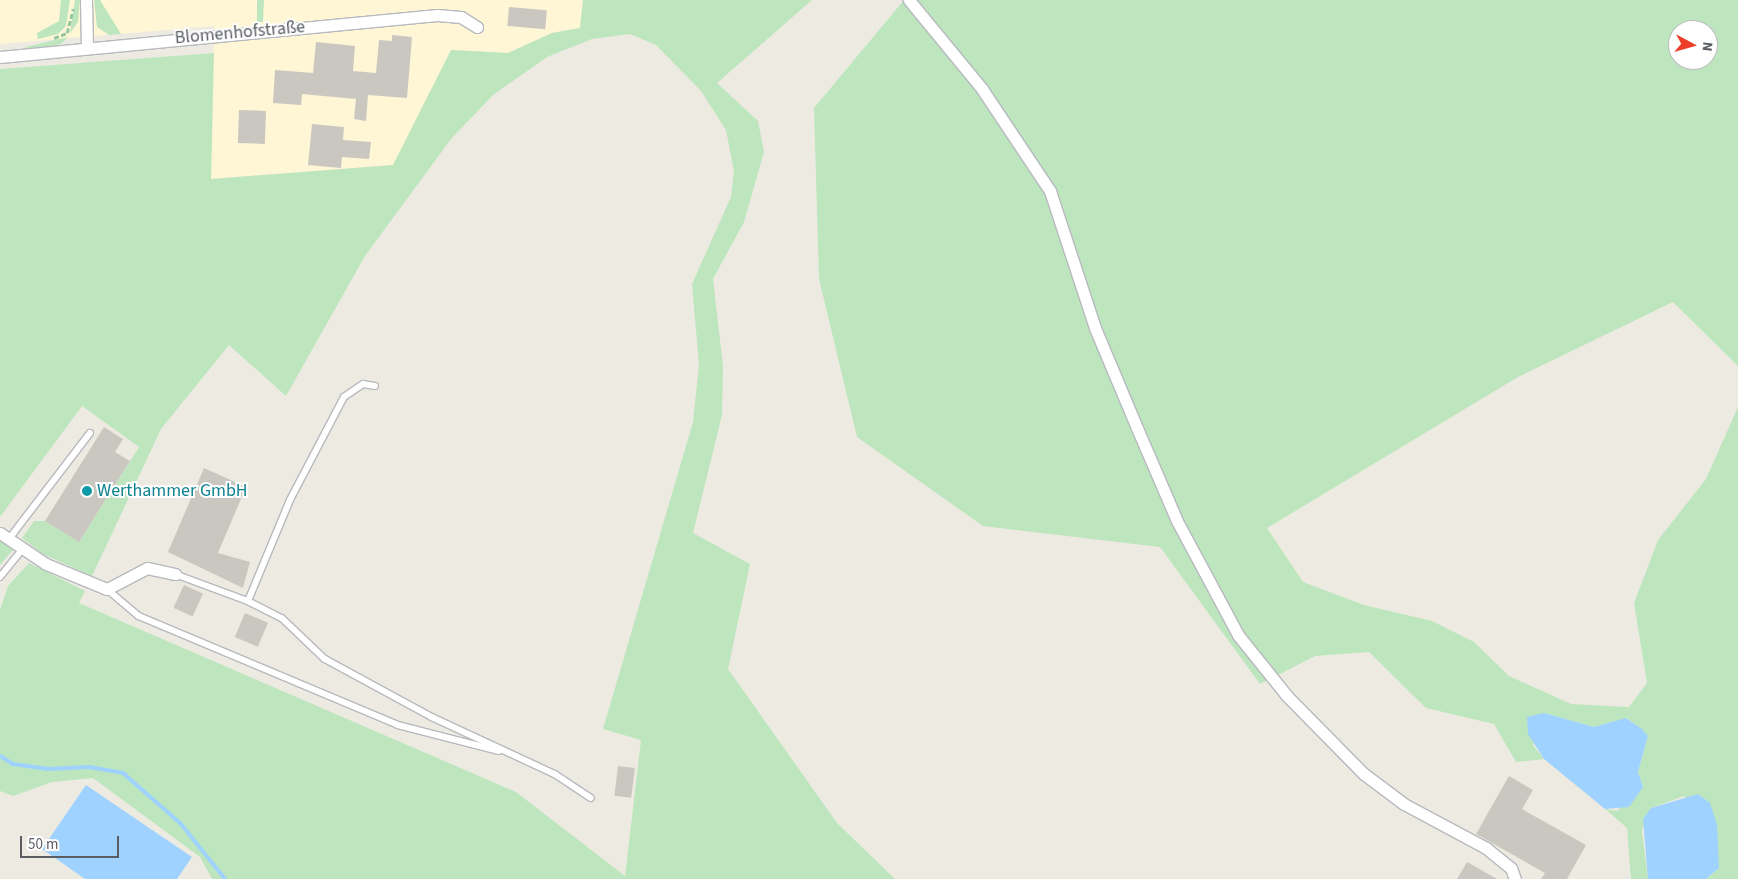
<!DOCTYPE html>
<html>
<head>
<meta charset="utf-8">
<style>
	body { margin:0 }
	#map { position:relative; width:1738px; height:879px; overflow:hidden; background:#edebe1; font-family:"Source Sans 3",sans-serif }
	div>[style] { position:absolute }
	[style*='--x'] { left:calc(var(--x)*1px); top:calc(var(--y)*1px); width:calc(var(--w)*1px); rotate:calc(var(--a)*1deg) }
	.commercial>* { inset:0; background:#fef6d5 }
	.green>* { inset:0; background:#bde6be }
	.water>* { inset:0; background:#9fd2ff }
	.stream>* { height:4px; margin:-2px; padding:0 2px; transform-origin:2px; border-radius:2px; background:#9fd2ff }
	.building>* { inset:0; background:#cac7c0; transform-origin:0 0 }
	.path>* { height:2.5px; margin-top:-1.25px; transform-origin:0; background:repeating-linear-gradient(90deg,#95c7a5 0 5px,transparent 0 7.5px) }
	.roads { filter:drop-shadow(1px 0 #b7b9be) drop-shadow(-1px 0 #b7b9be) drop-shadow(0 1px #b7b9be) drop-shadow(0 -1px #b7b9be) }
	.lane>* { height:5.5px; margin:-2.75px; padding:0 2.75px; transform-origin:2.75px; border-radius:2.75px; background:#fff }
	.street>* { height:11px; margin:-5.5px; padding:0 5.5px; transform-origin:5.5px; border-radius:5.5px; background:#fff }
	.dots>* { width:14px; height:14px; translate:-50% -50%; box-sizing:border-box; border:2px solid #fff; border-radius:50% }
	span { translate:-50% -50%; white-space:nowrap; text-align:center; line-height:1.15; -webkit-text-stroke:4px #fff; paint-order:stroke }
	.street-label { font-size:18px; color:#5a5d62 }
	.culture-label { font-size:18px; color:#0d838f }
	.left { translate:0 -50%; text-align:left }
	.north { position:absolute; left:1668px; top:20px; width:50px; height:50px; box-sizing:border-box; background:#fff; border:1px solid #bdbec0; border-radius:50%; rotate:96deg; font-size:14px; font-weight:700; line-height:20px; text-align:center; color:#5a5d62 }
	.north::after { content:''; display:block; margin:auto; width:18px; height:22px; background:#ec3d28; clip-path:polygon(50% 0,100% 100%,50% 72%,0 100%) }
	.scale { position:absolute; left:20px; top:836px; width:99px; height:22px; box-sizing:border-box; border:2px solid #5a5d62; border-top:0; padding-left:6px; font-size:15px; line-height:18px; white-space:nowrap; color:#5a5d62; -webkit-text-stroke:4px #fff; paint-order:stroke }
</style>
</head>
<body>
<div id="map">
	<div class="commercial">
		<i style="clip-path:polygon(0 0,583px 0,580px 28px,552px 33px,508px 53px,451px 50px,394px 165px,210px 179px,214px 26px,0 44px)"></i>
	</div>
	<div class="green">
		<i style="clip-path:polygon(61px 0,70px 0,66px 26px,58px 34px,38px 39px,37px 33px,59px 21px)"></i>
		<i style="clip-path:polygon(75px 0,80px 0,78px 22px,70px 33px)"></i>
		<i style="clip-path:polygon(94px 0,100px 0,121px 34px,109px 35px,97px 27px)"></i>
		<i style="clip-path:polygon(257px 0,264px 0,263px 22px,257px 22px)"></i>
		<i style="clip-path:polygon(583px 0,812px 0,717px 83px,758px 121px,764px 152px,744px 222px,713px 279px,723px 366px,722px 415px,693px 533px,750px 564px,728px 669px,837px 823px,895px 879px,212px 879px,200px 857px,93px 778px,52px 782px,13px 796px,0 791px,0 610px,8px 586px,29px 563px,85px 591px,79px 603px,516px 792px,625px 876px,641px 740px,603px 729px,693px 422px,699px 365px,692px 284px,731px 197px,734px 172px,726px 130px,701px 91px,656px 45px,630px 34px,592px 39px,547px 57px,493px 95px,451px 139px,365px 256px,286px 396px,229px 345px,161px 429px,92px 576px,43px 554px,22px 538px,34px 521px,45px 521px,79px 542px,139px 447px,82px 406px,0 517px,0 69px,214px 53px,211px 179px,393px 165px,451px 50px,508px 53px,552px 33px,580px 28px)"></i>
		<i style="clip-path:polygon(evenodd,904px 0,1738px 0,1738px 366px,1673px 302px,1518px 377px,1267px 528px,1303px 582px,1364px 605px,1432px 621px,1474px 642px,1509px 676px,1571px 704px,1629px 707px,1647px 683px,1634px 603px,1658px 540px,1706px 479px,1738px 407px,1738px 879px,1706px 879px,1719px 868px,1684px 796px,1651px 808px,1642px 830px,1648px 879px,1631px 879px,1627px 828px,1605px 809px,1617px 811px,1643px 787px,1638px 772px,1648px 736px,1627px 718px,1594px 727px,1544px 713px,1533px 745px,1544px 759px,1516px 762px,1494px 724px,1426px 708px,1369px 652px,1315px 656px,1260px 684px,1160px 547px,983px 526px,857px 437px,819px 279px,814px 108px,904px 0,1678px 30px,1708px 30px,1708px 60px,1678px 60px,1678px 30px)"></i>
		<i style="clip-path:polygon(68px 37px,61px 44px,26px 51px,26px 47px)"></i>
		<i style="clip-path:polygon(0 540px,13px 550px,0 565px)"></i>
	</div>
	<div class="water">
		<i style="clip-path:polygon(1544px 713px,1594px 727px,1626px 718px,1642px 729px,1648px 736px,1638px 772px,1643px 787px,1629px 807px,1605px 809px,1544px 759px,1528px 734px,1527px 717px)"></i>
		<i style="clip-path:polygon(86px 785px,192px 857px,177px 879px,85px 879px,42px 849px)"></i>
		<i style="clip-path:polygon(1698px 794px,1710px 803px,1717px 825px,1719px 868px,1706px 879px,1648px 879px,1643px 819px,1651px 808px)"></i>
	</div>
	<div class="stream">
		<i style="--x:0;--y:756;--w:15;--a:32"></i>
		<i style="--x:13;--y:764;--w:34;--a:8"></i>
		<i style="--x:47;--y:769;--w:42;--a:-2.7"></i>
		<i style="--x:89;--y:767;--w:35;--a:10"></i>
		<i style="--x:123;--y:773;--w:77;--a:41.3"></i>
		<i style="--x:181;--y:824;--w:70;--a:51.3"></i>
	</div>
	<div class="building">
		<i style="left:509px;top:7px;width:38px;height:19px;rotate:5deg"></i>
		<i style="clip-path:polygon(392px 35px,412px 37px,407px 98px,368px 95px,366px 121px,354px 119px,356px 99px,302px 94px,301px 105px,273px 103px,275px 70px,313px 73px,316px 42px,355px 46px,353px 71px,376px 73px,379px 40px,392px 41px)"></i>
		<i style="left:239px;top:110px;width:27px;height:33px;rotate:2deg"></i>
		<i style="clip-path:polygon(312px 124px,344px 127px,343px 140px,371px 142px,369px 159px,342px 157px,341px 168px,308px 165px)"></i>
		<i style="clip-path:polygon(104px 427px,123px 439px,115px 452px,130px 461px,79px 542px,45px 521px)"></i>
		<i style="clip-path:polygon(204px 468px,246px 487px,218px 553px,250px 562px,243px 588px,168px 552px)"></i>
		<i style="left:184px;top:585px;width:21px;height:25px;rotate:25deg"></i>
		<i style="left:245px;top:613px;width:25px;height:26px;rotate:23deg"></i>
		<i style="left:618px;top:766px;width:17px;height:30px;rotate:7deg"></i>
		<i style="clip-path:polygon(1509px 776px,1533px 790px,1522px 809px,1586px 845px,1567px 879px,1541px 879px,1545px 873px,1476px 834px)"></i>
		<i style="clip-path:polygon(1467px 862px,1497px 879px,1457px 879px)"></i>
	</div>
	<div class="path">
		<i style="--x:54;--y:38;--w:14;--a:-21"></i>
		<i style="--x:67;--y:33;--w:25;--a:-76"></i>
	</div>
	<div class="roads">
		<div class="lane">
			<i style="--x:9;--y:539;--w:133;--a:-52.6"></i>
			<i style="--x:175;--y:574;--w:78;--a:20.3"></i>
			<i style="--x:248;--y:601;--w:38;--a:27"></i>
			<i style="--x:282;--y:618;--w:59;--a:43.6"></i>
			<i style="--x:325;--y:659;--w:122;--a:28.5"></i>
			<i style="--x:432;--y:717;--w:136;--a:24.9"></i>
			<i style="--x:555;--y:774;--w:43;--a:33.7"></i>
			<i style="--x:0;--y:577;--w:36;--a:-51"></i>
			<i style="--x:107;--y:589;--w:42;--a:40.2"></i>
			<i style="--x:139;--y:616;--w:281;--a:22.8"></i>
			<i style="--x:398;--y:725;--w:104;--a:14.4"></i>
			<i style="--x:248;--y:601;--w:109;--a:-67.4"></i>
			<i style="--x:290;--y:500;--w:116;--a:-62.3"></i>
			<i style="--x:344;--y:397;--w:23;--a:-34"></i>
			<i style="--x:363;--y:384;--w:12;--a:9"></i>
		</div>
		<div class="street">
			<i style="--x:86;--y:0;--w:46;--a:88.8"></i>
			<i style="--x:909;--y:0;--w:115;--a:50.6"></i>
			<i style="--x:982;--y:89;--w:123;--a:56.3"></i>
			<i style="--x:1050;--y:191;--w:144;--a:71.8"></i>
			<i style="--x:1095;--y:328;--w:108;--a:67.2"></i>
			<i style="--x:1137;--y:428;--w:101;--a:66.7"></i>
			<i style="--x:1177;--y:521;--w:129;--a:61.8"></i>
			<i style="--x:1238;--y:635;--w:78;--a:51.2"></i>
			<i style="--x:1287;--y:696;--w:110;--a:45.4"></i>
			<i style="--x:1364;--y:774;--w:50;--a:36.9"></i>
			<i style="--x:1404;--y:804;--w:93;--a:28.2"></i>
			<i style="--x:1486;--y:848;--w:32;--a:39"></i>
			<i style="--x:1511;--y:868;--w:12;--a:70"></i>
			<i style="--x:0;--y:57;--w:439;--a:-5.5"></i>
			<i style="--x:437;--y:15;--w:24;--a:5"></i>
			<i style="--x:461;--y:17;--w:19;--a:32"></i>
			<i style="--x:0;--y:533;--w:55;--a:34"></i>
			<i style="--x:46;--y:564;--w:66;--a:22.3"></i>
			<i style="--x:107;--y:589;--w:45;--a:-27.7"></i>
			<i style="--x:147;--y:568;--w:29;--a:12"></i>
		</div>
	</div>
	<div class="dots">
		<i style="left:87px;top:491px;background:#0f9aa8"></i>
	</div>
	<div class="street-label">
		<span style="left:240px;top:33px;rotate:-5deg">Blomenhofstraße</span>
	</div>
	<div class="culture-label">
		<span class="left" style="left:97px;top:491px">Werthammer GmbH</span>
	</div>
	<div class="north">N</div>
	<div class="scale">50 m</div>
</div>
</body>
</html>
